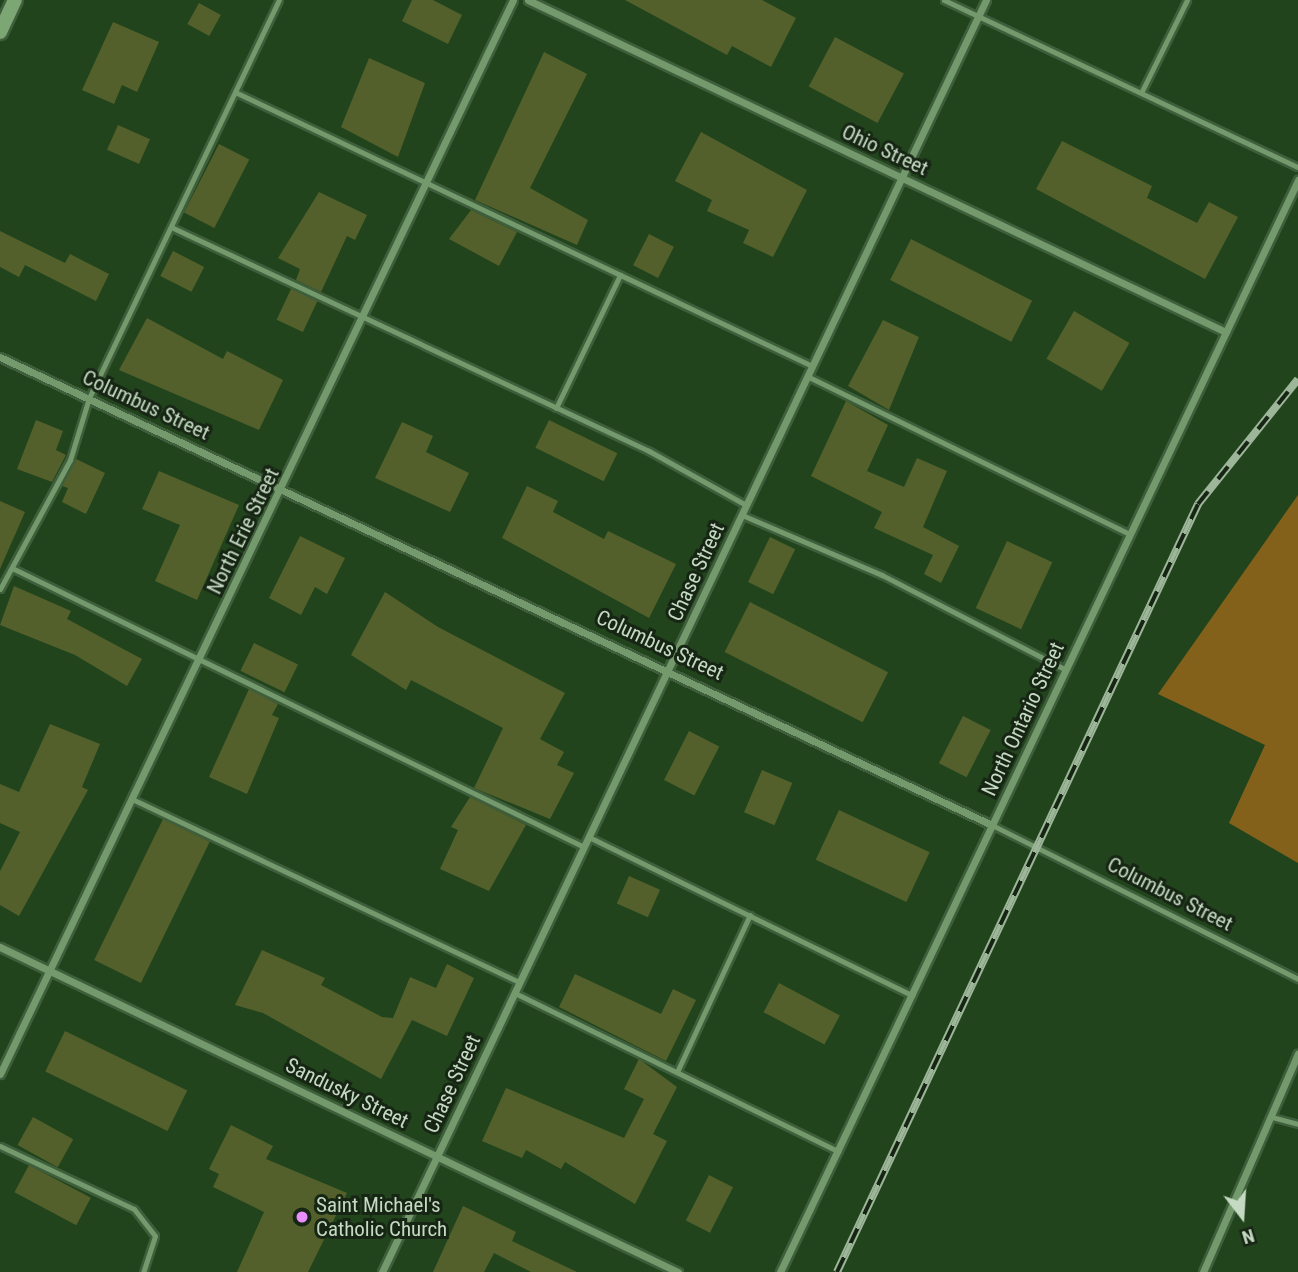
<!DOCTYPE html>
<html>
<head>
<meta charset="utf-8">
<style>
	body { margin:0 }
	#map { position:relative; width:1298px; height:1272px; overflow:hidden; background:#21441c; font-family:"Roboto Condensed",sans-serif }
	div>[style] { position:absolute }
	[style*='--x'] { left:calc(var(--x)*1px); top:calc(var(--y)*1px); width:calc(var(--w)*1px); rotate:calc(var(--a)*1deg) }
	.forest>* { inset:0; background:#83611b }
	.building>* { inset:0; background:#53602b; transform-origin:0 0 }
	.roads { filter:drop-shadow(2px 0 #3f5f3c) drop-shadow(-2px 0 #3f5f3c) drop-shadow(0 2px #3f5f3c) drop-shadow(0 -2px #3f5f3c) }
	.lane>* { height:5px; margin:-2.5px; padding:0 2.5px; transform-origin:2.5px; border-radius:2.5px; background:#73996c }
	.street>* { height:7px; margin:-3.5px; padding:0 3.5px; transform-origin:3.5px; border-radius:3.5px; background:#73996c }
	.secondary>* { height:14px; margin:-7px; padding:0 7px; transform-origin:7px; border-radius:7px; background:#7ca674 }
	.rail>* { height:8px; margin-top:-4px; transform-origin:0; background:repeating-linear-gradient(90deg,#172614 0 16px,#9db599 0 32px); box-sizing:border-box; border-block:2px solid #9db599 }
	.dots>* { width:19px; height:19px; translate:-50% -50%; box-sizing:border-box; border:4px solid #172614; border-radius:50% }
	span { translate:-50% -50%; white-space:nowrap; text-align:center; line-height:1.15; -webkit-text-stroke:6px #172614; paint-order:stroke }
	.street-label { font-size:21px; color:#c5dac2 }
	.poi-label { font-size:21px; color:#c5dac2 }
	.left { translate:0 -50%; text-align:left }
	.north { position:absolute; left:1207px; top:1181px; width:70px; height:70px; -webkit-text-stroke:5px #172614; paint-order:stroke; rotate:163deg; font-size:19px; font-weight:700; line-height:28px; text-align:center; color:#c5dac2 }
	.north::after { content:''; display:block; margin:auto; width:24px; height:32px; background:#c5dac2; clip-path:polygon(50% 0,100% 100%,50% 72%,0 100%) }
</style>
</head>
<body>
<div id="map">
	<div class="forest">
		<i style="clip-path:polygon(1298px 495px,1298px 863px,1229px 823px,1265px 745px,1158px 694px)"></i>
	</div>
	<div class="building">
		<i style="clip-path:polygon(412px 0,433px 0,462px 15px,448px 44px,402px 21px)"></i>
		<i style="clip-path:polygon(625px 0,762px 0,796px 18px,771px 67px,732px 46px,727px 55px)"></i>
		<i style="left:199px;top:3px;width:25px;height:24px;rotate:29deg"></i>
		<i style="clip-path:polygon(113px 22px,159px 42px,137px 92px,122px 85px,114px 104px,82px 90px)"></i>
		<i style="left:835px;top:37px;width:78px;height:56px;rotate:28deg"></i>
		<i style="clip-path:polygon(544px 52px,587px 74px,530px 188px,588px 220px,577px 245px,475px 200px)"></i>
		<i style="clip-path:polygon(369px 58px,425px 83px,398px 157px,341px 127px)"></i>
		<i style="left:118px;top:125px;width:35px;height:27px;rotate:24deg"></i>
		<i style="clip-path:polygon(701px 132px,807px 190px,773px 257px,743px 243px,749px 230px,707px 211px,712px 200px,675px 181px)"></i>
		<i style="clip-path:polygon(1062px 141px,1152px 186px,1147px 198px,1197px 223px,1209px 202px,1238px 217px,1205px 279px,1036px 189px)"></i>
		<i style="left:219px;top:144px;width:34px;height:77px;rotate:27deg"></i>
		<i style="clip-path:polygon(319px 192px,367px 215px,355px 240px,347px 236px,321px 292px,296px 280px,300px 269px,278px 258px)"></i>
		<i style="clip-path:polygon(471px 210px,517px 232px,499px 266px,449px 239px)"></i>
		<i style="clip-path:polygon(0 231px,65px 263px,70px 254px,109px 274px,96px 301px,25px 265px,19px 277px,0 267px)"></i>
		<i style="left:649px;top:234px;width:28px;height:35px;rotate:27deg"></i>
		<i style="left:911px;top:239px;width:136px;height:46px;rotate:27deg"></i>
		<i style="left:173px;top:251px;width:35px;height:28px;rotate:27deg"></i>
		<i style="left:291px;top:289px;width:29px;height:34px;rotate:25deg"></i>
		<i style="left:1074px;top:311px;width:64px;height:55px;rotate:30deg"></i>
		<i style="clip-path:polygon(147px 318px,223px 359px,227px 351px,283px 380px,259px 430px,119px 370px)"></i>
		<i style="clip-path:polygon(883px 320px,919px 337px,889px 410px,848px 386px)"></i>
		<i style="clip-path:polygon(846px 401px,888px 425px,867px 471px,904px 487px,917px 458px,947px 471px,923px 527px,959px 546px,941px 583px,924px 574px,933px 555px,874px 528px,882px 512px,811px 476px)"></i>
		<i style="clip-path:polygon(36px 420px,63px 431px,56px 450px,66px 455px,52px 482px,17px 469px)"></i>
		<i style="left:549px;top:420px;width:76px;height:31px;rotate:26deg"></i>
		<i style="clip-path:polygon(402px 422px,433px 436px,426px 452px,469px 473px,450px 512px,375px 478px)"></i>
		<i style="clip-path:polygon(76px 459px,105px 473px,86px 514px,62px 502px,68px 488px,62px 486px)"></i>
		<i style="clip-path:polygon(159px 471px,239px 505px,197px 600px,155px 581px,180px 525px,142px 509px)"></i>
		<i style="clip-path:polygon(527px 486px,558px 501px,553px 512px,604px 539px,608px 531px,676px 564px,649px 618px,502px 538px)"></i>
		<i style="clip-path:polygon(0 501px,25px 512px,0 569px)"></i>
		<i style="clip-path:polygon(300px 536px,345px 558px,327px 594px,315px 587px,301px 615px,269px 598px)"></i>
		<i style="left:770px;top:537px;width:28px;height:50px;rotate:26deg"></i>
		<i style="left:1007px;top:541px;width:50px;height:74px;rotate:25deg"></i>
		<i style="clip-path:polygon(14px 586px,71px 611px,67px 619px,142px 659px,127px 686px,75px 655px,0 625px)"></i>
		<i style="clip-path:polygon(385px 592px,438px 627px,565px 693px,540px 739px,564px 752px,557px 765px,574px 773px,550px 819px,474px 788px,503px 728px,411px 680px,406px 690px,351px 655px)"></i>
		<i style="left:750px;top:602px;width:155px;height:56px;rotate:27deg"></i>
		<i style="left:254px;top:643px;width:49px;height:31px;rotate:26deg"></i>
		<i style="clip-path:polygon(249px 689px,278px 704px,272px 715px,279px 718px,247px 794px,209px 777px)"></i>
		<i style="left:963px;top:716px;width:31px;height:53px;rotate:27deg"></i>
		<i style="clip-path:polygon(50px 724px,100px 744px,82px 787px,88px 790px,19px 916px,0 905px,0 871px,20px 832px,0 823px,0 784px,19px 792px)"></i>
		<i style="left:689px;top:731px;width:34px;height:55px;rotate:27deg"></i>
		<i style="left:762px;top:770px;width:33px;height:46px;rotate:23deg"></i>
		<i style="clip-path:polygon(470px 797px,526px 825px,489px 891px,440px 869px,458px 830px,451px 827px)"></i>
		<i style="left:839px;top:810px;width:100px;height:55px;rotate:25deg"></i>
		<i style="left:163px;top:819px;width:52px;height:157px;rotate:26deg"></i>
		<i style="left:629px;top:876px;width:34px;height:30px;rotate:24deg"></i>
		<i style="clip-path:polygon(262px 950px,325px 978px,321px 985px,382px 1017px,393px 1018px,410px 977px,436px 988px,447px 964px,474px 978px,447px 1036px,412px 1020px,381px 1079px,263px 1013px,235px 1005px)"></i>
		<i style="clip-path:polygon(575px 974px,661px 1014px,673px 989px,696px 1000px,666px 1061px,559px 1007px)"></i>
		<i style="left:779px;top:983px;width:69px;height:33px;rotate:28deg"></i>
		<i style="left:65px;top:1031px;width:136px;height:45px;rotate:26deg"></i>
		<i style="clip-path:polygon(639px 1059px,677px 1087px,653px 1134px,667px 1141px,635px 1204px,565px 1162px,561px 1169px,526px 1150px,522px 1158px,482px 1141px,506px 1088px,624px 1138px,644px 1099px,624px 1089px)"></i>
		<i style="left:33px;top:1117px;width:46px;height:32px;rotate:29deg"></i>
		<i style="clip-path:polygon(231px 1125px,273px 1146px,266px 1159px,347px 1193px,308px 1272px,237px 1272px,264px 1212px,213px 1187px,219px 1174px,209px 1169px)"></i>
		<i style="left:29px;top:1165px;width:70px;height:31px;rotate:28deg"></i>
		<i style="left:709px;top:1175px;width:27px;height:51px;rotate:27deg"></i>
		<i style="clip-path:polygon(463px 1206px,516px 1232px,512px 1241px,577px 1272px,531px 1272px,494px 1253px,484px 1272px,433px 1272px)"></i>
	</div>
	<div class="roads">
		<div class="lane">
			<i style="--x:944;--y:0;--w:391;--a:25.3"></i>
			<i style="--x:1142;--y:91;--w:102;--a:-63.7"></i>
			<i style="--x:235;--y:92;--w:639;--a:25.4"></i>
			<i style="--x:171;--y:227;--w:528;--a:25.11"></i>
			<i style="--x:649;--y:451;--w:111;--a:29.1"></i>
			<i style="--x:807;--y:376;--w:360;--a:26.1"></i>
			<i style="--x:556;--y:408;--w:148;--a:-64.3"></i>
			<i style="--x:742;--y:515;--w:152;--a:23.2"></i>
			<i style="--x:882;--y:575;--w:207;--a:27.3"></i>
			<i style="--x:12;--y:568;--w:636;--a:26"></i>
			<i style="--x:0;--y:589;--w:147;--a:-61.5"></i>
			<i style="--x:70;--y:460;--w:65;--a:-73"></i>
			<i style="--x:89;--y:398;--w:441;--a:-64.5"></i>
			<i style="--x:132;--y:799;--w:429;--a:25.3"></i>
			<i style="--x:992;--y:825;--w:343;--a:26.7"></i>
			<i style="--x:589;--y:837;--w:360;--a:26.1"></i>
			<i style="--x:515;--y:993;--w:360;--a:26.1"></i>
			<i style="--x:677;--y:1072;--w:173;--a:-65.1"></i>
			<i style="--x:1272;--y:1117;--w:27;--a:15"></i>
			<i style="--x:0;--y:1146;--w:148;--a:25.2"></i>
			<i style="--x:134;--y:1209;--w:34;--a:52"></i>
			<i style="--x:155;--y:1236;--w:38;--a:108"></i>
		</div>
		<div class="street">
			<i style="--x:528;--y:0;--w:773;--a:25.44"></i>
			<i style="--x:0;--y:357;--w:1097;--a:25.26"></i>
			<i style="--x:0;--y:947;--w:752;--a:25.61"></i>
			<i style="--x:0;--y:1074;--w:1190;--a:-64.47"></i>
			<i style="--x:382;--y:1272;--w:1408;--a:-64.6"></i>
			<i style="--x:780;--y:1272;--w:1209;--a:-64.62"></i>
			<i style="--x:1203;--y:1272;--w:238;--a:-66.5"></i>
		</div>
		<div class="secondary">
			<i style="--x:0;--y:32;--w:35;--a:-65"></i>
		</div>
	</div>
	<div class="rail">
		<i style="--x:837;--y:1272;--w:849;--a:-64.82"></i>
		<i style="--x:1198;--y:504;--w:160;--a:-51.3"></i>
	</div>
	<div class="dots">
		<i style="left:302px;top:1217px;background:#ea8dfd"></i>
	</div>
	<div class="street-label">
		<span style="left:885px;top:150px;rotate:25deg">Ohio Street</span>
		<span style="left:146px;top:405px;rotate:25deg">Columbus Street</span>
		<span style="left:243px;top:531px;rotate:-64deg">North Erie Street</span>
		<span style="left:696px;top:572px;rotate:-65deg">Chase Street</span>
		<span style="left:660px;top:645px;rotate:25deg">Columbus Street</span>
		<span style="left:1023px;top:719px;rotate:-65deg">North Ontario Street</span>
		<span style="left:1170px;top:894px;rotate:27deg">Columbus Street</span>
		<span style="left:452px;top:1084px;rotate:-65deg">Chase Street</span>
		<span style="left:347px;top:1093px;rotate:26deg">Sandusky Street</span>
	</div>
	<div class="poi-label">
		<span class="left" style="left:316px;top:1217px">Saint Michael's<br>Catholic Church</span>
	</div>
	<div class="north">N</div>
</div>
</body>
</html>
